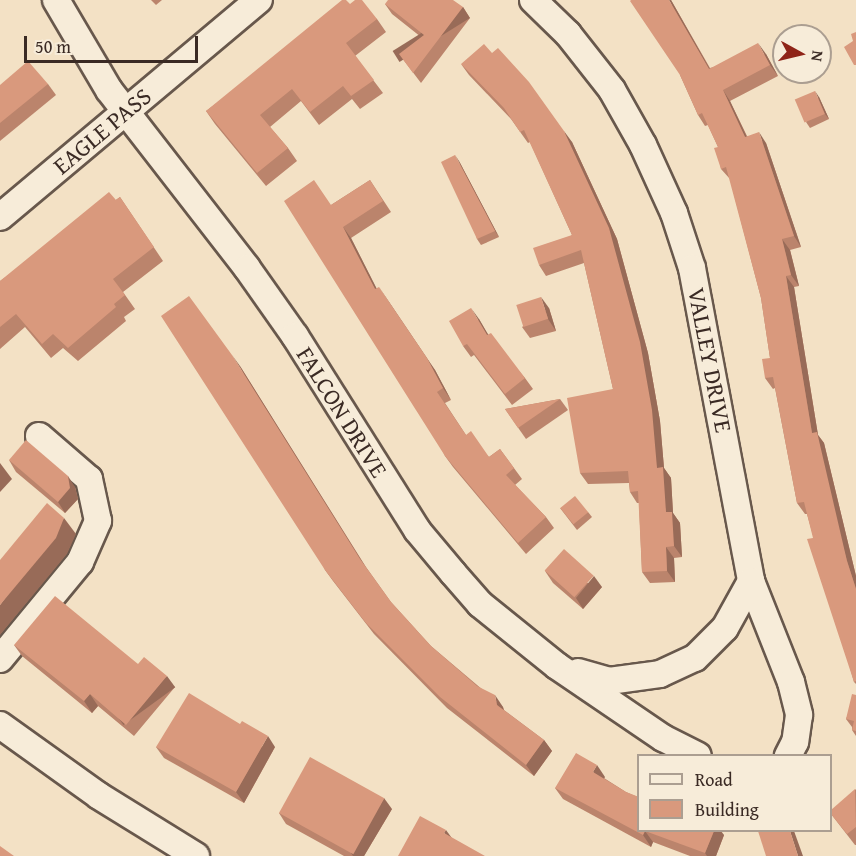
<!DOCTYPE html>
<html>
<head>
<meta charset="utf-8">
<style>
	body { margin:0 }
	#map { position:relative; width:856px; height:856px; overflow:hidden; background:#f3e1c5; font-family:"Gentium Book Plus",serif }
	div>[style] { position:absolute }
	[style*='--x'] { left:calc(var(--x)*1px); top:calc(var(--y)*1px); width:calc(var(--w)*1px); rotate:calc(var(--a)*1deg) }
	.roads { filter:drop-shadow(2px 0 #68584c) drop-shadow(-2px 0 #68584c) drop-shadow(0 2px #68584c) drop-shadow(0 -2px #68584c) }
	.minor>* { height:26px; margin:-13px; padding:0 13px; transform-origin:13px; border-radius:13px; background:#f7ecd9 }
	.wall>* { inset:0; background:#bb846c }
	.shaded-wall>* { inset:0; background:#986b58; transform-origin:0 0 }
	.building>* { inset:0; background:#d9997d; transform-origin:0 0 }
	span { translate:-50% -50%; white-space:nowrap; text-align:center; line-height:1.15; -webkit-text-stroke:5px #f7ecd9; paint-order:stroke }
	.street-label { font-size:24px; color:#3a2a24 }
	.legend { position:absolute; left:637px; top:754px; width:195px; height:78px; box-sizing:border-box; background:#f7ecd9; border:2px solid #ab9e91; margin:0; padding:8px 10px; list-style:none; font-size:18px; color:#3a2a24 }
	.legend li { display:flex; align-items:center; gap:12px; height:30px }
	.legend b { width:30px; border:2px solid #ab9e91 }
	.north { position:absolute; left:772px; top:24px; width:60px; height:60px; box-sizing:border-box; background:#f7ecd9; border:2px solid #ab9e91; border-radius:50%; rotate:98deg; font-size:16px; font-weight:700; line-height:24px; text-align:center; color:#3a2a24 }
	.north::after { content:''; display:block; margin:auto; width:21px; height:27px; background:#8f2418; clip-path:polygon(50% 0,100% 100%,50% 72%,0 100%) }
	.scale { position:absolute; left:24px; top:36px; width:174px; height:27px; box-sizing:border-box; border:3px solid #3a2a24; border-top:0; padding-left:8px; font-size:18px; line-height:21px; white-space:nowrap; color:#3a2a24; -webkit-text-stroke:4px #f7ecd9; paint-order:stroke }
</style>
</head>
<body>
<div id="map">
	<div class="roads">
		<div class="minor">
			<i style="--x:56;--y:0;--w:104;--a:59.5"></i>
			<i style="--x:109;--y:90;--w:225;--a:52.2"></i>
			<i style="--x:247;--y:268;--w:83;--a:54.8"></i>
			<i style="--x:295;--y:336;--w:229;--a:57.8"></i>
			<i style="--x:417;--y:530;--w:56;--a:50.1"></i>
			<i style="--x:453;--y:573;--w:41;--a:48.9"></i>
			<i style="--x:480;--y:604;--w:99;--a:38.8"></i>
			<i style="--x:557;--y:666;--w:128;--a:34.2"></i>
			<i style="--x:663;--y:738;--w:39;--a:27"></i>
			<i style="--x:533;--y:0;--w:49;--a:44.2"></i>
			<i style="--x:568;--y:34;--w:71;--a:51.8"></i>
			<i style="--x:612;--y:90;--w:63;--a:60.6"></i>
			<i style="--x:643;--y:145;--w:75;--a:65.5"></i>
			<i style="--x:674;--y:213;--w:58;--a:71.9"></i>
			<i style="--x:692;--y:268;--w:319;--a:79.3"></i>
			<i style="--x:751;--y:581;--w:109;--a:68.4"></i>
			<i style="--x:791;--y:682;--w:34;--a:76"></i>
			<i style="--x:799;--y:715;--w:27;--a:98"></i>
			<i style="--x:795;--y:742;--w:16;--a:117"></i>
			<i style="--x:0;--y:217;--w:338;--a:-40"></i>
			<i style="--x:0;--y:659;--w:126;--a:-50.5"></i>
			<i style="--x:80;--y:562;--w:45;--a:-66.3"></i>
			<i style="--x:98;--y:521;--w:43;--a:-102.1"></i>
			<i style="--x:89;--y:479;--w:66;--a:-139.3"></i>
			<i style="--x:578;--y:672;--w:32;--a:16"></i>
			<i style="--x:609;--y:681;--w:51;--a:-7.8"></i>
			<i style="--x:660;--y:674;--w:38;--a:-25"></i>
			<i style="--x:695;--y:658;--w:42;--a:-45"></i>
			<i style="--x:725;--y:628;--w:54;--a:-61"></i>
			<i style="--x:0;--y:725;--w:122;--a:35.6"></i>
			<i style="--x:99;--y:796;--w:114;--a:31.7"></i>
		</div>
	</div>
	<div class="wall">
		<i style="clip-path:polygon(151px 0,162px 0,156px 5px)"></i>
		<i style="clip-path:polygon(671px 0,710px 68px,766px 54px,778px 76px,730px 101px,747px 136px,766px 143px,801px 247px,790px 250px,799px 286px,794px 287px,818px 435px,824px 443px,856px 576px,856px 684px,854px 682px,807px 514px,805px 514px,797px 503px,775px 388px,773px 389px,765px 378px,770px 358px,761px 298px,730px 179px,721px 169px,718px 147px,708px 125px,705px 126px,698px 115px,680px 75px)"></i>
		<i style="clip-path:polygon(350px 4px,377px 19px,386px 32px,355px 56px,383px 93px,360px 109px,352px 99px,319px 125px,301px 101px,270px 127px,288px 148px,297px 161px,266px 186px,215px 124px,206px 111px)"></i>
		<i style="clip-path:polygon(385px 4px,463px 7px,470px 18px,421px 83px,399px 54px,421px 37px,392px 14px)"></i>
		<i style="clip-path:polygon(461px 64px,572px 142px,617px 239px,648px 353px,660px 421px,664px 468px,671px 478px,673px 513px,680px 523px,682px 557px,674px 558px,675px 582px,650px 583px,642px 572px,639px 503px,637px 503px,630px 492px,629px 483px,588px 484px,580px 473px,613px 389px,584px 263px,546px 276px,539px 265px,572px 235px,530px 142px,528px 143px,511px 119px,469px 75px)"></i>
		<i style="clip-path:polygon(48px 84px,56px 95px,0 141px,0 85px)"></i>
		<i style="clip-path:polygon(819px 97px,829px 119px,810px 128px,806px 122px)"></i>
		<i style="clip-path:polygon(459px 161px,499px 237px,481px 245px,477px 239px)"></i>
		<i style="clip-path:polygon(370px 180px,391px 212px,351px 238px,376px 288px,435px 370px,451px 400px,445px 403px,466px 435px,489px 457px,500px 449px,522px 479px,515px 485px,546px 517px,554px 528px,526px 554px,453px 467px,445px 456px,331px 205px)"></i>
		<i style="clip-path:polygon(120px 197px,163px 261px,123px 292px,135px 309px,124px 317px,126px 321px,78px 361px,63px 348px,51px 358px,25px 327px,0 349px,0 281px)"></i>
		<i style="clip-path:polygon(549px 308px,556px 331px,530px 338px,522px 327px)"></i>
		<i style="clip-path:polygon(479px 319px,488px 335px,525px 378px,533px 389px,512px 405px,474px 355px,471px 357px,463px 346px)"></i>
		<i style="clip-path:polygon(240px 366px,366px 567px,391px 602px,431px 646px,503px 707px,504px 710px,544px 740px,552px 751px,534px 776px,447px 708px,374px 634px,333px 581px,325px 570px)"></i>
		<i style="clip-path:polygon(560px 399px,568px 410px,526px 439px,505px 409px)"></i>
		<i style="clip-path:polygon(9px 460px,75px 487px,78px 499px,65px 513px,16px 472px)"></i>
		<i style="clip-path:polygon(560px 508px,588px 512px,592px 517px,577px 530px)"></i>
		<i style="clip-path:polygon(545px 571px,602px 587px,583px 609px,553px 583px)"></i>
		<i style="clip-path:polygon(14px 645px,138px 664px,175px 687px,134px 736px,98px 706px,92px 713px,22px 656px)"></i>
		<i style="clip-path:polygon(856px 695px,856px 736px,852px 730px,852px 727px,846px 719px)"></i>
		<i style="clip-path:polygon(156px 747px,275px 747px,244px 803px,164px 758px)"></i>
		<i style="clip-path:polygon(605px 777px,604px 778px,626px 792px,724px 835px,716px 856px,690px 856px,653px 842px,651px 847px,563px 799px,555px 788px)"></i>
		<i style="clip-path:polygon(856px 789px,856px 845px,855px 845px,831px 814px)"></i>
		<i style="clip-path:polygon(392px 809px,364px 856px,344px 856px,286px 824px,279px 813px)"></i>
	</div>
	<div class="shaded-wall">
		<i style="clip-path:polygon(669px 0,671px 0,716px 80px,709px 69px)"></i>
		<i style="left:463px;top:7px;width:13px;height:83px;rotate:58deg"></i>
		<i style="clip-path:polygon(758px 43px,766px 54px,778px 76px,770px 65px)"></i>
		<i style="clip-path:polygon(723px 90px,730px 101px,752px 148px,745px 137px)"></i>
		<i style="clip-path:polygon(815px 91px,819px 97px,829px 119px,825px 114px)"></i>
		<i style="clip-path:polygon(564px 131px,572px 142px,617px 239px,648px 353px,660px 421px,664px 468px,671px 478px,673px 513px,680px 523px,682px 557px,674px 546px,666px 512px,657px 468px)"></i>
		<i style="clip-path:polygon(759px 132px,766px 143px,801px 247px,794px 236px)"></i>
		<i style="clip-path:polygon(455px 155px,459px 161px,499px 237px,495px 231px)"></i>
		<i style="clip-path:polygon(343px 227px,351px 238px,383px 301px,375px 289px)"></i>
		<i style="clip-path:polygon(782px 239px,790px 250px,799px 286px,791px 275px)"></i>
		<i style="clip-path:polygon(786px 276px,794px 287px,818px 435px,824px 443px,856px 576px,856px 589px,847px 561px,812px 433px)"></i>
		<i style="clip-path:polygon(379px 287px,435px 370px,451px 400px,443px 388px)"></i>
		<i style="clip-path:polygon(541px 297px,549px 308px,556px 331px,548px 319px)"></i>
		<i style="clip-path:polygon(471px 308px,479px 319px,495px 346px,487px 335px)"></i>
		<i style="clip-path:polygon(232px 355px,240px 366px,368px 571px,360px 559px)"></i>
		<i style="clip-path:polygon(0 463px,12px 479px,0 492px)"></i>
		<i style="clip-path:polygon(68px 476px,75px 487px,78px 499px,65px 513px,58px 502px)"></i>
		<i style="clip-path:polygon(64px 518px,76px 534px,67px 554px,0 635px,0 605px)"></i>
		<i style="clip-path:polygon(666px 547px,674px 558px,675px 582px,667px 571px)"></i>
		<i style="clip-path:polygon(594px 576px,602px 587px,583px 609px,576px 598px)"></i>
		<i style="left:167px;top:676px;width:14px;height:64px;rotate:54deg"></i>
		<i style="clip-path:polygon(90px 694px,98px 706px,92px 713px,84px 701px)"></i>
		<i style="clip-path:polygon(495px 695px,503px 707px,505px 716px,497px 705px)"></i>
		<i style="clip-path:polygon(268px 736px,275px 747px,244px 803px,236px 792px)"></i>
		<i style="clip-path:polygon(544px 740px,552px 751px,534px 776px,526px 765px)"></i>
		<i style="clip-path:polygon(597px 765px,605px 777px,601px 783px,593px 772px)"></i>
		<i style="clip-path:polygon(384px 798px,392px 809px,364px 856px,353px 856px,351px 853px)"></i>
		<i style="clip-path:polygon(446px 830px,454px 841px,444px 833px)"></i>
		<i style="clip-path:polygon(645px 831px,653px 842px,651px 847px,643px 835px)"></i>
		<i style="clip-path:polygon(714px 831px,721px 831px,724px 835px,716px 856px,707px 856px,705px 853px)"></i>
		<i style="clip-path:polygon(790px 831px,794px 831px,803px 856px,798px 856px)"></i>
	</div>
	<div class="building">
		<i style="clip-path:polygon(342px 0,346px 0,350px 4px,355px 0,362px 0,377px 19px,346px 43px,374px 80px,351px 96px,343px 86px,310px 112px,292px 89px,260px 115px,288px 148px,257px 173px,206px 111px)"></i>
		<i style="clip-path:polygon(388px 0,453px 0,463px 7px,413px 73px,399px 54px,424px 35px,385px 4px)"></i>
		<i style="clip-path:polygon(631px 0,669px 0,709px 69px,758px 43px,770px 65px,723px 90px,745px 137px,759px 132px,794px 236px,782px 239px,791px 275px,786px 276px,812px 433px,817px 432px,847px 561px,856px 589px,856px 681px,854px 682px,807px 539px,813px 538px,804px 502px,797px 503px,773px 377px,765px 378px,762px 359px,770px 358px,761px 298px,726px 167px,721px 169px,714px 148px,718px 147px,702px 113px,698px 115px,680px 75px,630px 1px)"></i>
		<i style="clip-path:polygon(856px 32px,856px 65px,854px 65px,844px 47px,853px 41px,851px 34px)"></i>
		<i style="clip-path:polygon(484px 44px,492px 53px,498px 48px,529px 82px,564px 131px,609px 228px,640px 342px,652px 410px,657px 468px,663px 467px,666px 512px,672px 512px,674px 546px,666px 547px,667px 571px,642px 572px,638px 491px,630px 492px,628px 471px,580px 473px,567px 398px,613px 389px,581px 250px,539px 265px,533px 248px,572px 235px,524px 130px,520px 132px,504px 108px,461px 64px)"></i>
		<i style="clip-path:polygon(28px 61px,48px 84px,0 123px,0 85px)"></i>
		<i style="left:815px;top:91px;width:25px;height:22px;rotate:67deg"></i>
		<i style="clip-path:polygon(455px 155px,495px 231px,477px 239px,441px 162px)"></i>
		<i style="clip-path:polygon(314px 180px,331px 205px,370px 180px,383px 201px,343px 227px,375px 289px,379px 287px,427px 358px,443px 388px,437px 392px,466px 435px,471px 431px,489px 457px,500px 449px,514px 468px,506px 475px,546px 517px,518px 543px,445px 456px,284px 201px)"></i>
		<i style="clip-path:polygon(109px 192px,116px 200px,120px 197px,154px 247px,113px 279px,125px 295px,114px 304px,116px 307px,68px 348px,53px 334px,42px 344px,16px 314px,0 327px,0 281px)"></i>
		<i style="clip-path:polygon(189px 296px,232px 355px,360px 559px,391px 602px,431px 646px,477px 686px,495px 695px,497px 705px,544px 740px,526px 765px,440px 697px,366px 623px,325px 570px,161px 316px)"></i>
		<i style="left:541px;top:297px;width:23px;height:26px;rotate:72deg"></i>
		<i style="clip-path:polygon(471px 308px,487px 335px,491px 333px,525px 378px,505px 394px,467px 344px,463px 346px,449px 321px)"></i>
		<i style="clip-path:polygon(560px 399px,518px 428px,505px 409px)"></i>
		<i style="clip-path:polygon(26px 440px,68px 476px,70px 488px,58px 502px,9px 460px)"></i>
		<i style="left:575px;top:496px;width:21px;height:19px;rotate:51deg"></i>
		<i style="clip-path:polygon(47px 503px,64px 518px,56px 538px,0 605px,0 560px)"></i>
		<i style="left:564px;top:549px;width:40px;height:29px;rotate:42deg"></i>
		<i style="clip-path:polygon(55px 596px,138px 664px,144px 657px,167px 676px,126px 725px,90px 694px,84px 701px,14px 645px)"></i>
		<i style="clip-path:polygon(189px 693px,240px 724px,242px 721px,268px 736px,236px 792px,156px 747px)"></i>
		<i style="clip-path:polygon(852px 694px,856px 695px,856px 731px,852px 730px,854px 721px,846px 719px)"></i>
		<i style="clip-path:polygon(576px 753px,597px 765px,593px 772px,626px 792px,639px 797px,639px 831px,645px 831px,643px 835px,555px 788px)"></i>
		<i style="left:310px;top:757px;width:85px;height:64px;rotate:29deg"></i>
		<i style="clip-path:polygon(855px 789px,856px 827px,847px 834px,831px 814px,831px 810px)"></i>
		<i style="clip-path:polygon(420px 816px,446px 830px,444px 833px,485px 856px,398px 856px)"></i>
		<i style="clip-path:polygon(645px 831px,714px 831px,705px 853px)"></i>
		<i style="clip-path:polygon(758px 831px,790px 831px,798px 856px,766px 856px)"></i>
		<i style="clip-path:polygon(0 846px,14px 856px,0 856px)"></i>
	</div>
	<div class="street-label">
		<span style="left:102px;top:131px;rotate:-40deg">EAGLE PASS</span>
		<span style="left:710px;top:360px;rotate:79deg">VALLEY DRIVE</span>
		<span style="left:342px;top:412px;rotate:58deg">FALCON DRIVE</span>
	</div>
	<ul class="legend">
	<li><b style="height:8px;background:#f7ecd9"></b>Road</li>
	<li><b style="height:16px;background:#d9997d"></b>Building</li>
	</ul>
	<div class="north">N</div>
	<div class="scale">50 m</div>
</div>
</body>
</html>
